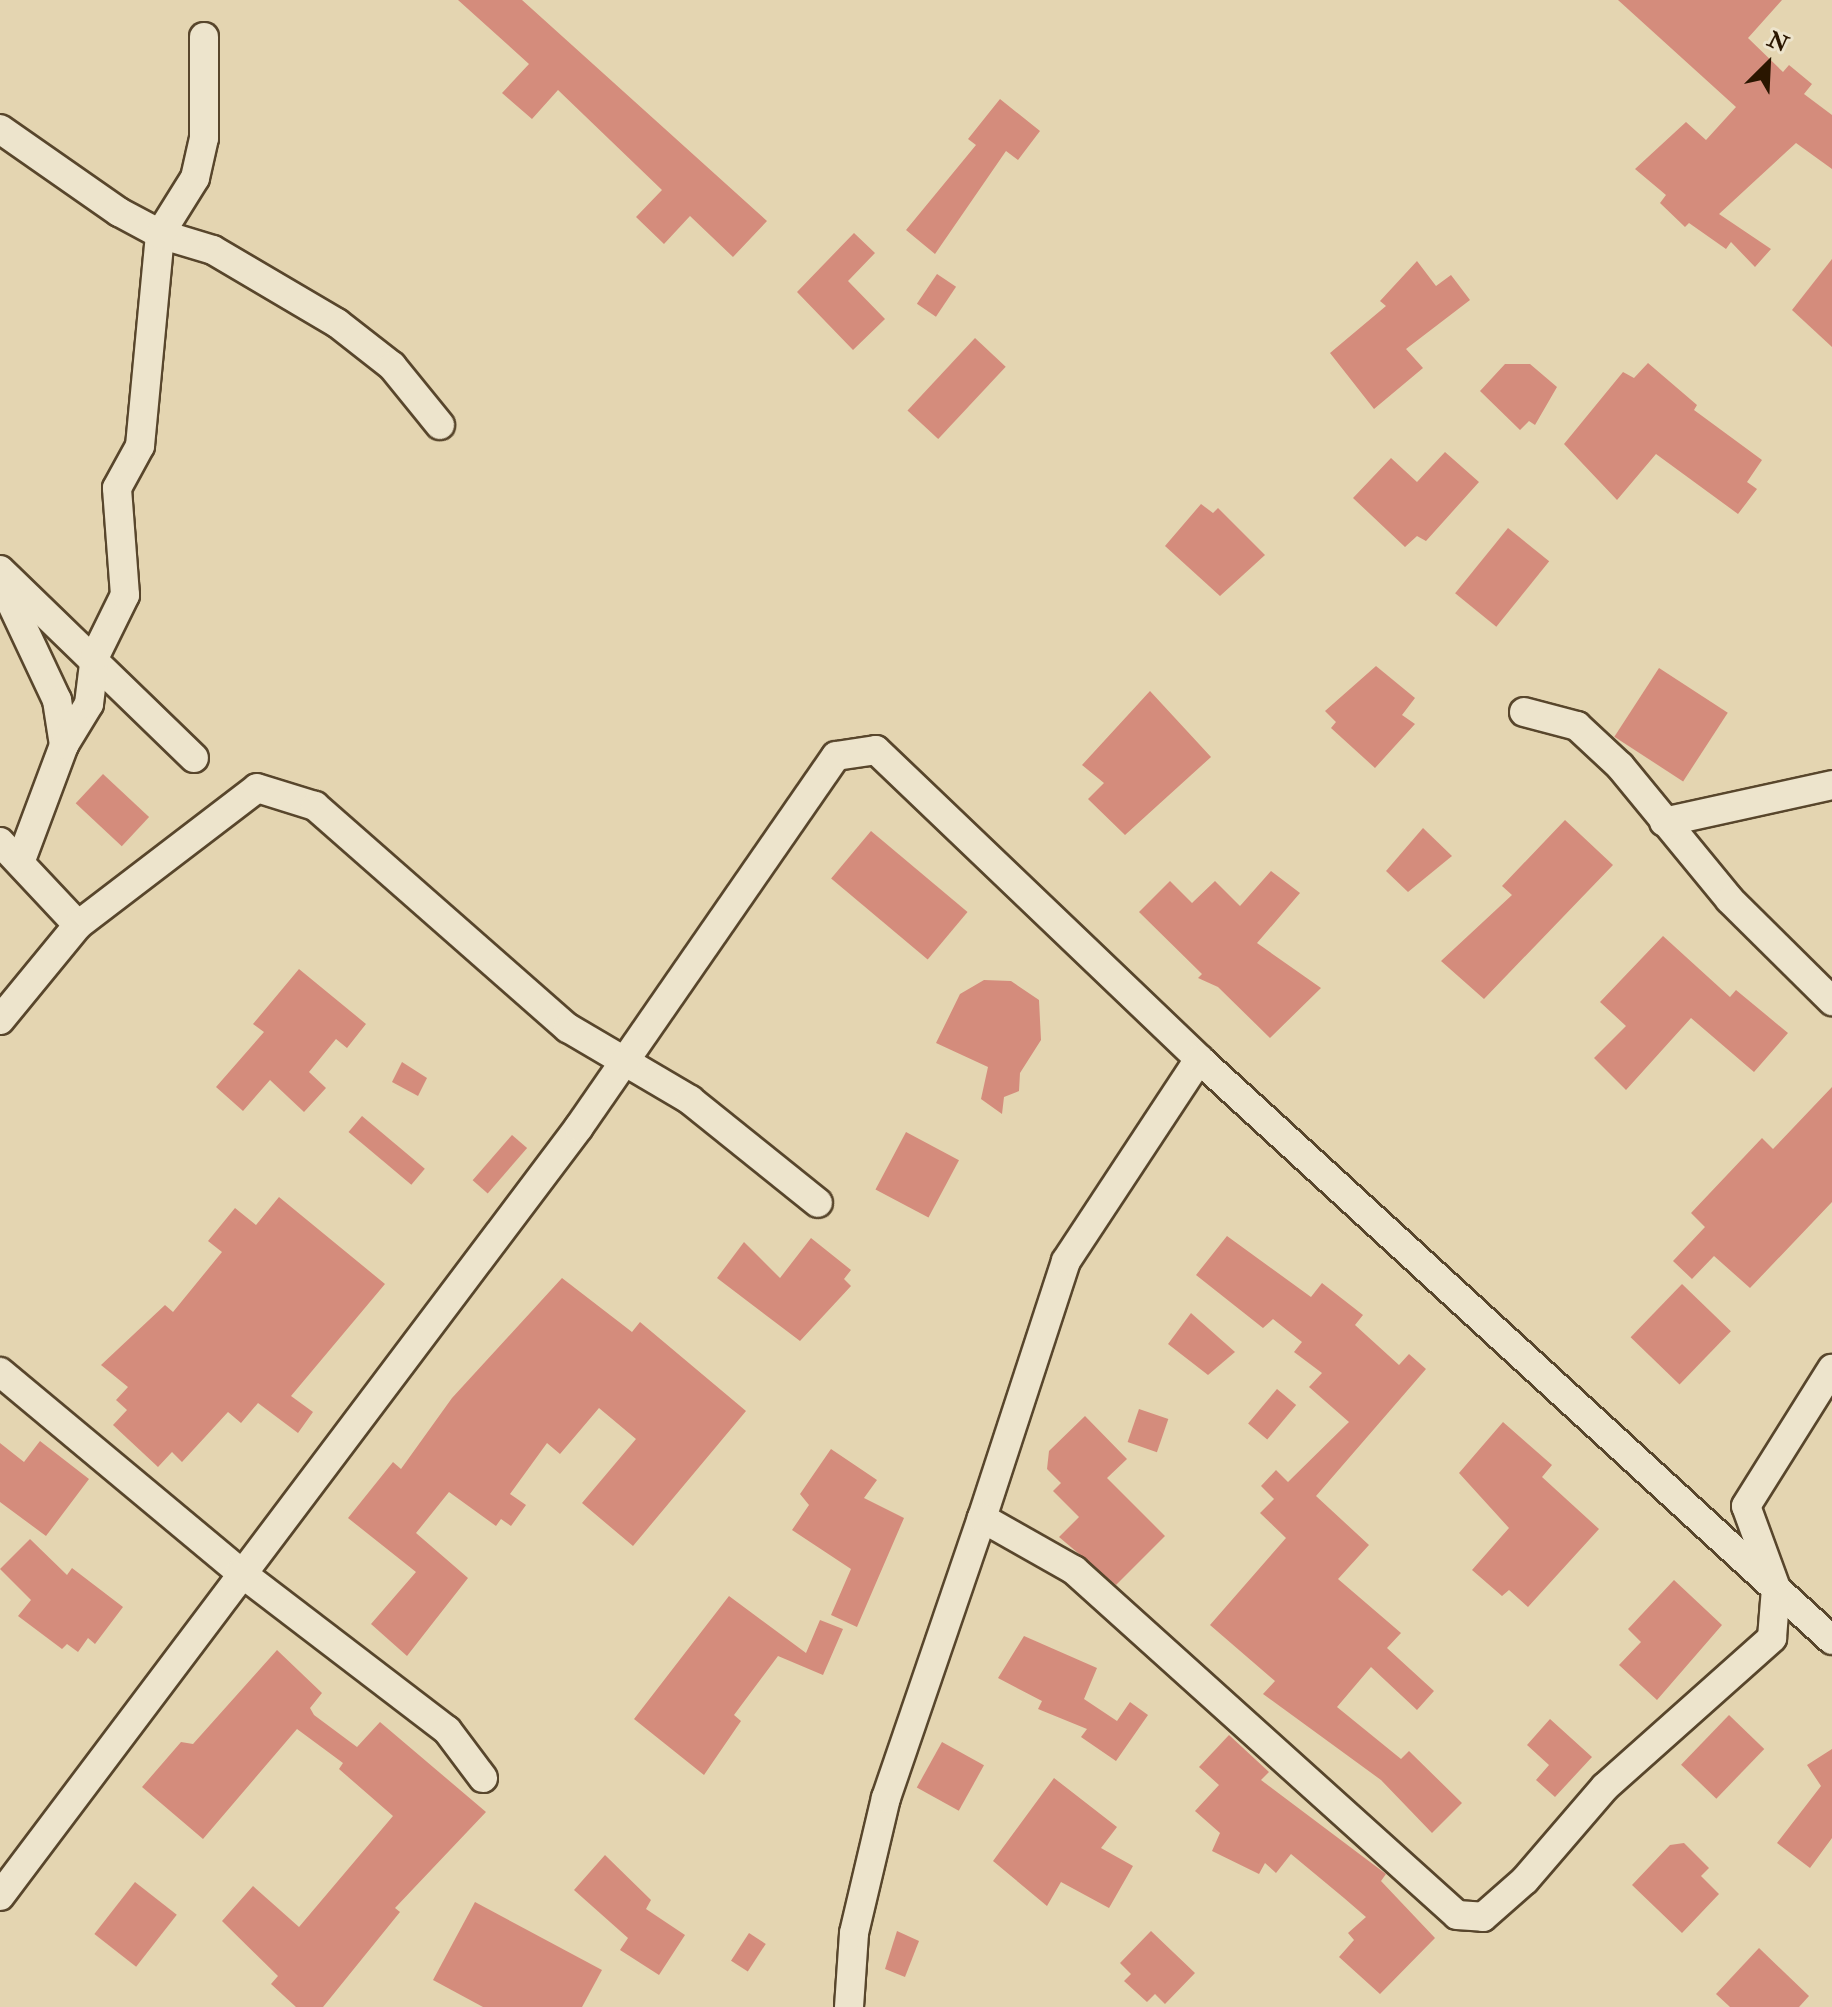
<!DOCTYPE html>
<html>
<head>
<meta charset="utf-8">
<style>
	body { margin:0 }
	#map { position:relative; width:1832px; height:2007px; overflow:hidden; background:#e4d5b1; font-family:"IM FELL Double Pica",serif }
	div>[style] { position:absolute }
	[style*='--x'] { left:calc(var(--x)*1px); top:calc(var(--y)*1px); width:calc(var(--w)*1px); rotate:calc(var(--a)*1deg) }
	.building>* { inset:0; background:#d48c7c; transform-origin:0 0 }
	.roads { filter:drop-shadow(2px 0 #58462c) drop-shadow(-2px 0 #58462c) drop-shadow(0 2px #58462c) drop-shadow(0 -2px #58462c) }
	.street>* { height:28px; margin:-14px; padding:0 14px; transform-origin:14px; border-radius:14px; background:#ede4cc }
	span { translate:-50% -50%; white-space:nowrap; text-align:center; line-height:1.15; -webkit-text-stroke:7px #ede4cc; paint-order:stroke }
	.north { position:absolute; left:1728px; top:24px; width:80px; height:80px; -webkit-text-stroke:6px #ede4cc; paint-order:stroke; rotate:24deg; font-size:22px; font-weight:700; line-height:32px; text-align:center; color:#2a1600 }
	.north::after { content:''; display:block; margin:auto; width:28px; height:36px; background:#2a1600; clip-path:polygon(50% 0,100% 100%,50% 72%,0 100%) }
</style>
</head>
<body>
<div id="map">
	<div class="building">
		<i style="clip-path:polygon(458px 0,522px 0,767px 221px,733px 257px,690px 216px,664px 244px,636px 217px,662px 190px,558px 90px,532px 119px,502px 93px,529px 64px)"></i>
		<i style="clip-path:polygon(1618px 0,1782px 0,1748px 38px,1783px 72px,1789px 65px,1812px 84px,1804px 94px,1832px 115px,1832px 169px,1796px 143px,1719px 214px,1771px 249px,1755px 267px,1731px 242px,1726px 249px,1689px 223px,1685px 227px,1660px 203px,1666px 195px,1635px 169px,1686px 122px,1706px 140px,1736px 107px)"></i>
		<i style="clip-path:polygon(1000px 99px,1040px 131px,1018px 160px,1006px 151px,935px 254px,906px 230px,976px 145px,968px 139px)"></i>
		<i style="clip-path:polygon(854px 233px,875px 253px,848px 281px,885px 319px,853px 350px,797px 292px)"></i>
		<i style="clip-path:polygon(1832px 259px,1832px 347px,1792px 310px)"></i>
		<i style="clip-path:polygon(1417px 261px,1436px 286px,1451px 275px,1470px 300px,1406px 349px,1423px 368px,1374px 409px,1330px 353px,1386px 306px,1380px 301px)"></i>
		<i style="left:937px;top:274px;width:23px;height:36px;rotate:34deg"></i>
		<i style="left:975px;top:338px;width:42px;height:99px;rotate:43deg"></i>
		<i style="clip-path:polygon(1648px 363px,1697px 405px,1694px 410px,1762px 460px,1747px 482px,1757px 489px,1738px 514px,1656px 454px,1617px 500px,1564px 444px,1623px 372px,1634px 378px)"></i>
		<i style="clip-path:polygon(1505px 364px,1530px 364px,1557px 387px,1535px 425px,1529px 421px,1520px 430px,1480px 391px)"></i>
		<i style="clip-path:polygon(1445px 452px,1479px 482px,1426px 541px,1417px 536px,1405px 547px,1353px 498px,1391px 458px,1417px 482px)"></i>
		<i style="clip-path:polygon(1201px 504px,1213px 513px,1218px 508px,1265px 555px,1220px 596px,1165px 546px)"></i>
		<i style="left:1508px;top:528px;width:53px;height:84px;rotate:39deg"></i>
		<i style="clip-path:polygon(1376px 666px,1415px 698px,1402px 715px,1415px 724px,1375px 768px,1331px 728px,1336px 722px,1325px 711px)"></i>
		<i style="left:1659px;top:668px;width:82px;height:82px;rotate:33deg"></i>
		<i style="clip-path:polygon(1150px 691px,1211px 757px,1125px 835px,1088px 799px,1104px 783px,1082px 765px)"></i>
		<i style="left:103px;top:774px;width:63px;height:40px;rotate:43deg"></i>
		<i style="clip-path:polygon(1565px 820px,1613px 865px,1484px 999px,1441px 961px,1512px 895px,1502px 886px)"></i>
		<i style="clip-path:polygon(1423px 828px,1452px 856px,1408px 892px,1386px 871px)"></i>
		<i style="left:871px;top:831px;width:126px;height:62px;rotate:40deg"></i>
		<i style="clip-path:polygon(1271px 871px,1300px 893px,1257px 943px,1321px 988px,1270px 1038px,1218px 987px,1198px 978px,1202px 974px,1139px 912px,1170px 881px,1192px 903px,1215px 881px,1240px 906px)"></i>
		<i style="clip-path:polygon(1663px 936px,1730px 997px,1736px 990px,1788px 1033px,1754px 1072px,1691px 1018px,1626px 1090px,1594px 1058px,1626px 1026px,1600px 1002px)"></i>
		<i style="clip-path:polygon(299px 969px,366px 1024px,347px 1048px,336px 1039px,309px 1072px,326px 1088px,304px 1112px,270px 1080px,243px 1111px,216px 1087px,264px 1032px,253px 1024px)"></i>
		<i style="clip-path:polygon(984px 980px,1011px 981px,1039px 1000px,1041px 1040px,1020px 1073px,1019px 1091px,1004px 1097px,1002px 1114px,981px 1099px,988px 1067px,936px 1043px,960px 994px)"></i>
		<i style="clip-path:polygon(402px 1062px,427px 1078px,418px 1096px,392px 1082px)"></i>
		<i style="clip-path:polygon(1832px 1087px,1832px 1202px,1750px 1288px,1714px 1256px,1692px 1279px,1673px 1261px,1705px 1227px,1691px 1213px,1762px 1138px,1773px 1149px)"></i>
		<i style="left:362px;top:1116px;width:82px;height:21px;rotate:40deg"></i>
		<i style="left:906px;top:1132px;width:60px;height:65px;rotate:28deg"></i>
		<i style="left:512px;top:1135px;width:20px;height:60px;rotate:41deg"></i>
		<i style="clip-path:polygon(279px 1197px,385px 1284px,291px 1396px,313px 1412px,298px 1433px,258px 1403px,241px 1423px,228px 1412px,182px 1462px,172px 1452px,158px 1467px,113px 1425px,127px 1410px,116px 1400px,128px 1387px,101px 1365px,165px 1305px,173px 1312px,222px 1252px,208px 1241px,235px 1208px,256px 1225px)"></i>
		<i style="clip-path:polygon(1227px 1236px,1311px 1297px,1322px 1283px,1363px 1315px,1355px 1325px,1399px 1365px,1409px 1354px,1426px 1369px,1316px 1496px,1369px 1545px,1338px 1579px,1401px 1633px,1387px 1648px,1434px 1691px,1417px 1710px,1371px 1667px,1337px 1707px,1401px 1759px,1409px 1751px,1462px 1803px,1432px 1833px,1381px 1780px,1263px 1694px,1275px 1681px,1210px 1625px,1286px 1538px,1260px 1513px,1274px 1499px,1261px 1486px,1276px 1470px,1288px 1482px,1349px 1422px,1309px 1387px,1322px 1373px,1294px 1352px,1302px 1342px,1273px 1319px,1263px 1328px,1196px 1275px)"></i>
		<i style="clip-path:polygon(811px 1238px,851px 1270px,844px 1279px,851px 1286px,800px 1341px,717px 1278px,744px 1242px,780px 1278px)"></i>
		<i style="clip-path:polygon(562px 1278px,632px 1332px,640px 1322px,746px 1411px,633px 1546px,582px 1503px,636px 1439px,599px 1408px,560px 1454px,547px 1443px,510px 1494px,526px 1505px,511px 1526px,501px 1519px,496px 1526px,449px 1492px,416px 1533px,468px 1578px,407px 1656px,371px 1624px,416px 1572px,348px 1518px,393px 1462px,401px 1469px,452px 1398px)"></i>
		<i style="left:1682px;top:1284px;width:68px;height:74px;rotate:44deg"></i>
		<i style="clip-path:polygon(1191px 1313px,1235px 1352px,1208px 1375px,1168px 1344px)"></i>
		<i style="left:1277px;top:1389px;width:25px;height:45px;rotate:40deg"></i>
		<i style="left:1139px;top:1409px;width:31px;height:35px;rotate:19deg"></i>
		<i style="clip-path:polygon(1085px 1416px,1127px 1459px,1107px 1478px,1165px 1536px,1116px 1585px,1059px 1537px,1079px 1517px,1053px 1491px,1061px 1483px,1047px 1469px,1049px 1451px)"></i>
		<i style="clip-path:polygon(1503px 1422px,1552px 1465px,1542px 1477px,1599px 1529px,1528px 1607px,1509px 1590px,1502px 1596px,1472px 1570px,1509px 1528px,1459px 1473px)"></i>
		<i style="clip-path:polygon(40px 1441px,89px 1479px,46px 1536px,0 1502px,0 1443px,24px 1462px)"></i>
		<i style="clip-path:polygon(831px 1449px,877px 1480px,864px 1498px,904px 1518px,857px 1627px,831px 1615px,851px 1569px,792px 1530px,809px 1505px,800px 1494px)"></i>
		<i style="clip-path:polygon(30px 1539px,67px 1575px,72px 1568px,123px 1607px,95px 1644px,88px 1638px,78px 1652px,67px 1644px,62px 1649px,18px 1616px,31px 1600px,0 1569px)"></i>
		<i style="clip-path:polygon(1674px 1580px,1722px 1625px,1657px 1700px,1619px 1665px,1641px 1642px,1628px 1629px)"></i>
		<i style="clip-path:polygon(729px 1596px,806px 1653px,820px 1620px,843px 1629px,823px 1675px,778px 1656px,734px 1715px,741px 1721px,704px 1775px,634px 1719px)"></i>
		<i style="clip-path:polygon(1024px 1636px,1097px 1668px,1084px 1699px,1117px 1721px,1130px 1702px,1148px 1715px,1116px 1761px,1081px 1737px,1087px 1729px,1038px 1709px,1042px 1701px,998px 1678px)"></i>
		<i style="clip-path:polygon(277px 1650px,322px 1693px,310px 1708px,314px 1715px,357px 1747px,380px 1722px,486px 1812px,395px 1908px,400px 1912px,323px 2007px,296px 2007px,271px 1984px,278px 1976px,222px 1921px,253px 1886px,299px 1927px,393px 1816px,339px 1769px,343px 1763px,297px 1729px,203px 1839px,142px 1787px,181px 1742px,193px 1744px)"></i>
		<i style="left:1729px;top:1715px;width:49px;height:69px;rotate:44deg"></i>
		<i style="clip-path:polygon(1550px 1719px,1592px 1757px,1555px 1797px,1536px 1780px,1549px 1765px,1527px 1745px)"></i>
		<i style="clip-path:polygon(1229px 1735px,1269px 1772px,1261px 1780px,1386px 1874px,1381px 1881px,1435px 1938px,1380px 1994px,1339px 1957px,1354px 1940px,1348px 1933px,1366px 1917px,1344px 1898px,1291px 1854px,1276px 1873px,1265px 1863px,1259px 1874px,1212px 1851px,1220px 1833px,1195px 1811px,1219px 1785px,1199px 1767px)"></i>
		<i style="left:942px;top:1742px;width:48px;height:52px;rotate:29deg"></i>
		<i style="clip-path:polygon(1832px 1749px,1832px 1838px,1810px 1868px,1777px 1843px,1821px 1786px,1807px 1765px)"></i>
		<i style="clip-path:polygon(1054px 1778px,1117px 1827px,1101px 1848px,1133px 1866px,1109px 1908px,1061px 1882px,1047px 1906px,993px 1861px)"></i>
		<i style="clip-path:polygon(1684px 1843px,1709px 1868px,1701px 1876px,1719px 1894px,1682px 1933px,1632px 1885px,1670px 1845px)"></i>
		<i style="clip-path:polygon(605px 1855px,651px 1900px,646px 1909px,685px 1935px,659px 1975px,620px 1950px,628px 1938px,574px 1890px)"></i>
		<i style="left:135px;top:1882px;width:53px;height:66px;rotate:38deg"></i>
		<i style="clip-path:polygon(475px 1902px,602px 1970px,582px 2007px,483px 2007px,433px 1980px)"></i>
		<i style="clip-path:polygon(897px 1931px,919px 1941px,905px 1977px,885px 1969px)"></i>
		<i style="clip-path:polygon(1151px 1931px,1195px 1973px,1165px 2004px,1155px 1994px,1147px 2002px,1124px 1981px,1131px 1974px,1120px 1963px)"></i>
		<i style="left:749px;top:1933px;width:20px;height:33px;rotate:33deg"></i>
		<i style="clip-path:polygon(1759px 1948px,1809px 1996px,1799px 2007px,1730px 2007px,1716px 1994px)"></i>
	</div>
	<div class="roads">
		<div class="street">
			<i style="--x:0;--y:129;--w:145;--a:34.9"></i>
			<i style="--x:119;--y:212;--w:47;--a:28.2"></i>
			<i style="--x:160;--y:234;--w:55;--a:16.8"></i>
			<i style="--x:213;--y:250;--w:144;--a:30.5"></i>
			<i style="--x:337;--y:323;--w:70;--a:38"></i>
			<i style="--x:392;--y:366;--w:76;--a:50.9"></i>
			<i style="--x:0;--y:570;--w:270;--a:44.1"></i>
			<i style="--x:0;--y:579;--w:134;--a:64.8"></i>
			<i style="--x:57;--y:700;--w:46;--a:81.2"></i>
			<i style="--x:1524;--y:712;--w:55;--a:14.8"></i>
			<i style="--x:1577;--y:726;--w:59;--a:42.9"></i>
			<i style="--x:1620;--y:766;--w:173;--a:50.6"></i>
			<i style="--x:1730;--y:900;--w:144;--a:44.7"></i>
			<i style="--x:1664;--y:822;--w:172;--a:-12.4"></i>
			<i style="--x:0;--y:842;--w:114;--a:46.8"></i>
			<i style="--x:21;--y:860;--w:123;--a:-69.5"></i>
			<i style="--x:64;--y:745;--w:48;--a:-58.6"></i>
			<i style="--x:89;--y:704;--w:48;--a:-82.9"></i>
			<i style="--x:95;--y:656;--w:68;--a:-63.8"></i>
			<i style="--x:125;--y:595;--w:107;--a:-94.3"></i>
			<i style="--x:117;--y:488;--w:48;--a:-61.3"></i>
			<i style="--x:140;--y:446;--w:213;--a:-84.6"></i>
			<i style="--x:160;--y:234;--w:66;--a:-58"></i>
			<i style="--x:195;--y:178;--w:41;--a:-77.3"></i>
			<i style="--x:204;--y:138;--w:101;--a:-90"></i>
			<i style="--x:0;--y:1020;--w:123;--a:-50.6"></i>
			<i style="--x:78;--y:925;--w:225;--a:-37.4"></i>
			<i style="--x:257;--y:788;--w:61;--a:17.2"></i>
			<i style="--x:315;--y:806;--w:337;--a:41.3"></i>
			<i style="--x:568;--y:1028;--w:142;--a:30.5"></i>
			<i style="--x:690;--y:1100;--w:164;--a:38.8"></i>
			<i style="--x:0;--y:1372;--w:312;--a:39.8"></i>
			<i style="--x:240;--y:1572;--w:260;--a:37.4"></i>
			<i style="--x:447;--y:1730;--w:60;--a:53.1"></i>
			<i style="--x:982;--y:1518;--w:270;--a:-71.9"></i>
			<i style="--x:1066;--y:1261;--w:242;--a:-56.6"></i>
			<i style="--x:0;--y:1896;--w:963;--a:-53.02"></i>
			<i style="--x:579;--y:1127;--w:451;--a:-55.3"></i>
			<i style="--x:836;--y:756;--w:40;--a:-8.5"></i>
			<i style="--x:876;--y:750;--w:447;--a:43.7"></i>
			<i style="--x:1199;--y:1059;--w:859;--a:42.55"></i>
			<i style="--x:849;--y:2007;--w:74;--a:-86.1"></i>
			<i style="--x:854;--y:1933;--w:139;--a:-76.7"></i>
			<i style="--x:886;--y:1798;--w:296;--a:-71.1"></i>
			<i style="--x:982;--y:1518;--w:106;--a:29.5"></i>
			<i style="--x:1074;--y:1570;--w:515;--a:42.01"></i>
			<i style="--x:1457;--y:1915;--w:26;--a:4"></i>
			<i style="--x:1483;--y:1917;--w:56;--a:-41.4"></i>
			<i style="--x:1525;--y:1880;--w:123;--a:-49.3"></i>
			<i style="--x:1605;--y:1787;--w:224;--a:-41.7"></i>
			<i style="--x:1772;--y:1638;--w:50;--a:-85.4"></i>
			<i style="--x:1776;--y:1588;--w:87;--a:-110.1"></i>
			<i style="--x:1746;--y:1506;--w:162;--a:-57.9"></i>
		</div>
	</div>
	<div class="north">N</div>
</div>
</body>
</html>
